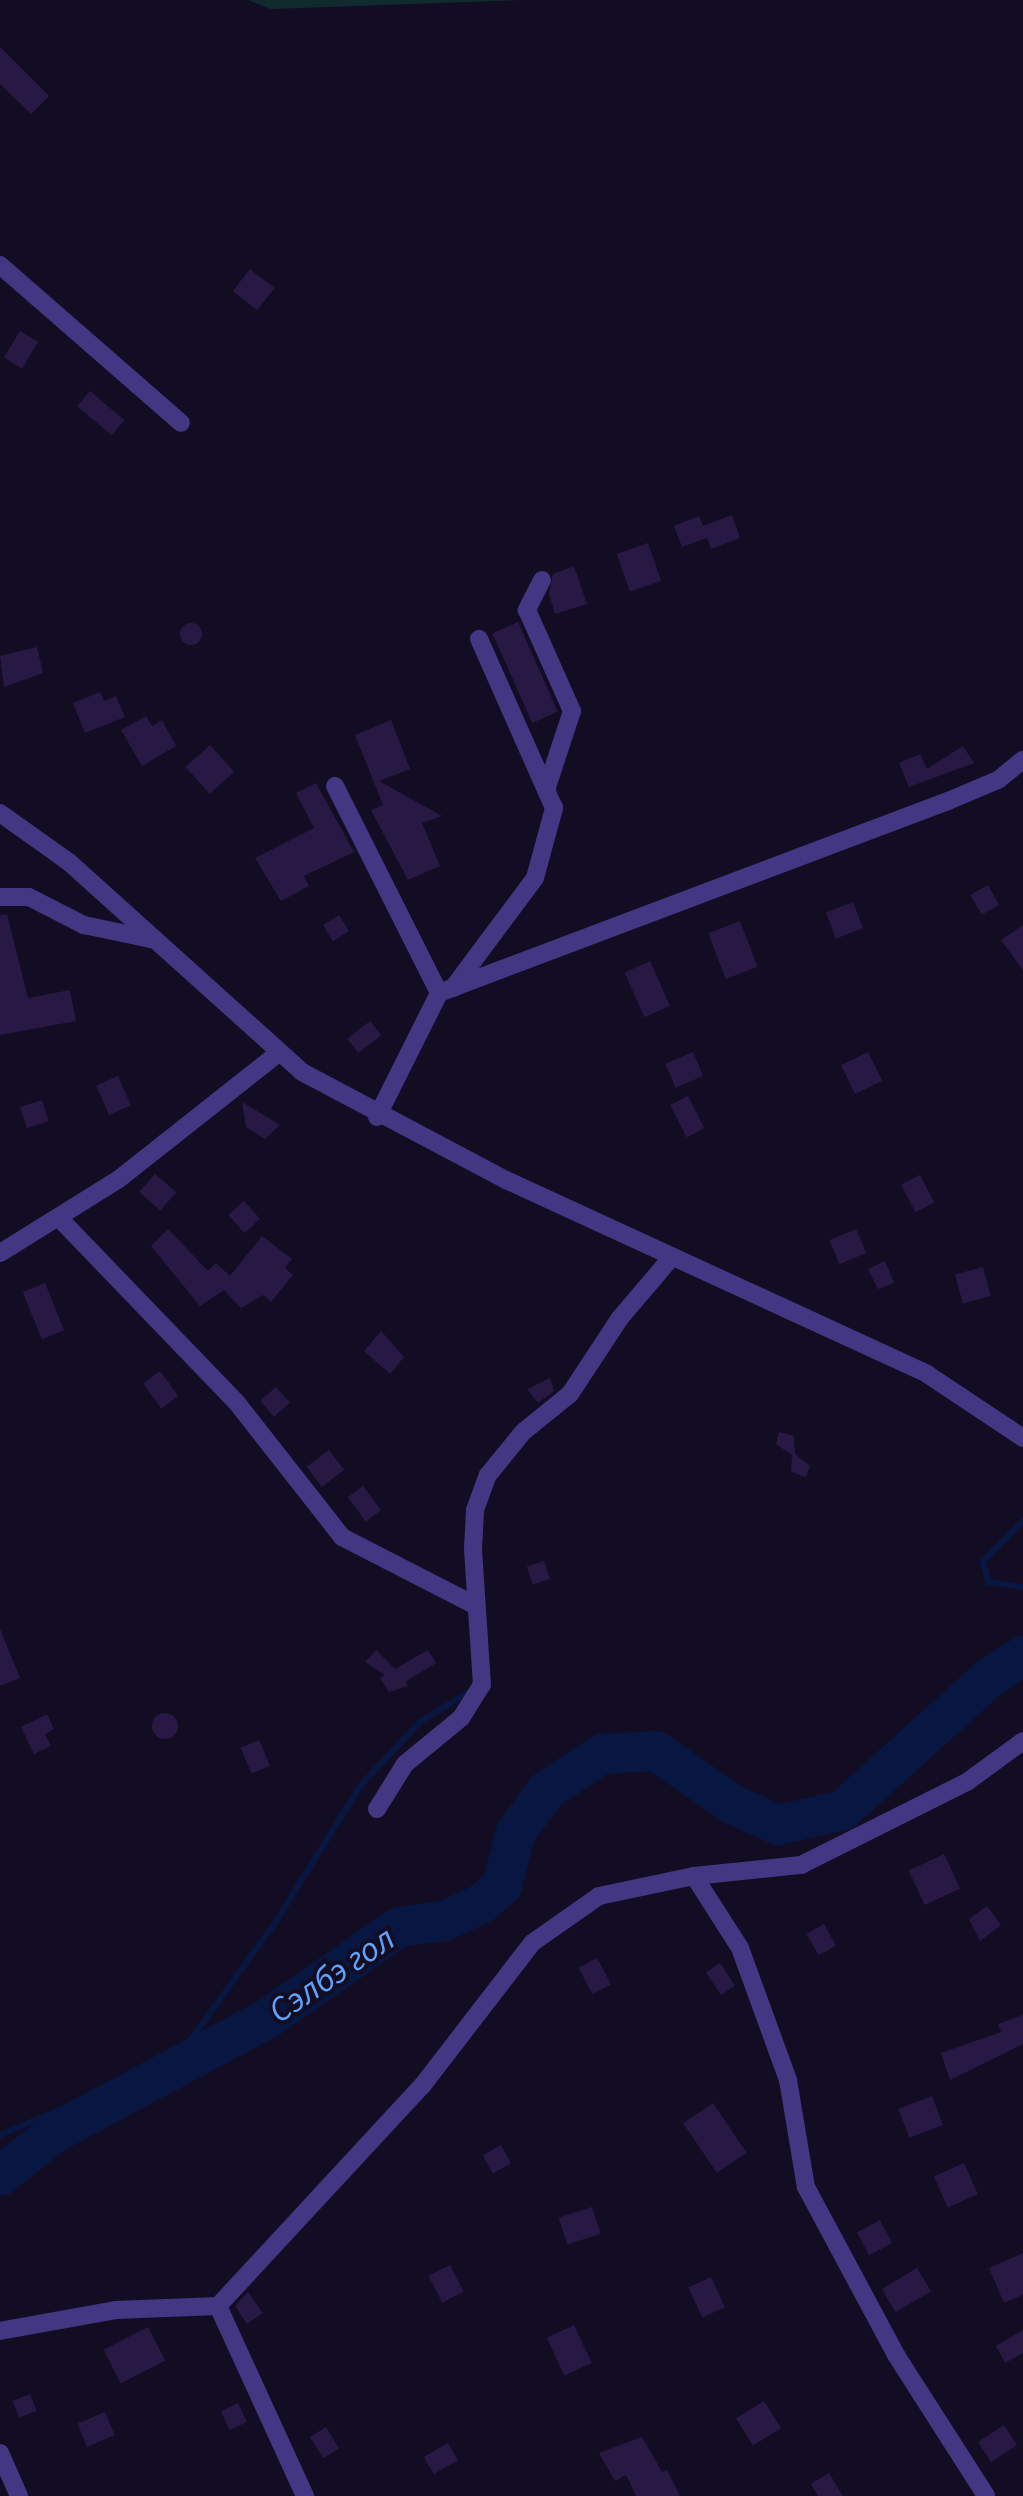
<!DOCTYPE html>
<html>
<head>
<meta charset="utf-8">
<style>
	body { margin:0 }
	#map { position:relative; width:1023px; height:2496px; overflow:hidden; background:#130d23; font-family:"Source Sans 3",sans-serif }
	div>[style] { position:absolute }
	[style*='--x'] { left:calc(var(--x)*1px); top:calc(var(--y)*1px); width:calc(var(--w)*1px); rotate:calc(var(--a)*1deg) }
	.green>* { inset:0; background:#102b2d }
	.stream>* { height:6px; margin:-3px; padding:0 3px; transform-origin:3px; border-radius:3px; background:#081741 }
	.river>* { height:40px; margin:-20px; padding:0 20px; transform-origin:20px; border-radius:20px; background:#081741 }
	.building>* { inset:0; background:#271944; transform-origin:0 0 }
	.round { border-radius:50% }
	.street>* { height:18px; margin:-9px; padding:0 9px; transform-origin:9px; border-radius:9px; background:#433783 }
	span { translate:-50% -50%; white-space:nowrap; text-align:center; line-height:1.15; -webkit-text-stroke:8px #130d23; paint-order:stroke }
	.water-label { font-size:35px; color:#5da2ff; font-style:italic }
</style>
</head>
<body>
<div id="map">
	<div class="green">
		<i style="clip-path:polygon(248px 0,522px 0,271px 9px)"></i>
	</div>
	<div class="stream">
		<i style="--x:1023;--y:1521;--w:57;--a:135"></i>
		<i style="--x:983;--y:1561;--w:22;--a:77"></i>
		<i style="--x:988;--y:1582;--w:35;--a:8"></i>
		<i style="--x:0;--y:2135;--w:108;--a:-23"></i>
		<i style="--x:99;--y:2093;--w:70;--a:-15.8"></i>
		<i style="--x:166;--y:2074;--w:190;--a:-54.2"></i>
		<i style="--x:277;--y:1920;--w:158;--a:-58.2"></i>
		<i style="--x:360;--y:1786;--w:89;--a:-46.8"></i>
		<i style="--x:421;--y:1721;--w:56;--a:-31.1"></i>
	</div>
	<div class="river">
		<i style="--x:0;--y:2176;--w:69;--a:-38.5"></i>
		<i style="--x:54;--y:2133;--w:242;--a:-28.2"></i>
		<i style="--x:267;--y:2019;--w:161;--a:-34.9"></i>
		<i style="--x:399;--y:1927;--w:45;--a:-7.6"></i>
		<i style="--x:444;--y:1921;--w:41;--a:-24.7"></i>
		<i style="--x:481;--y:1904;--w:28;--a:-41"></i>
		<i style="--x:502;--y:1886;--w:56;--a:-75.5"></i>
		<i style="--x:516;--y:1832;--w:52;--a:-53.6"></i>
		<i style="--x:547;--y:1790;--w:66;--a:-33.2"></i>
		<i style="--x:602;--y:1754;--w:54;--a:-3.2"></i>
		<i style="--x:656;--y:1751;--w:93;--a:34.9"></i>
		<i style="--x:732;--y:1804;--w:51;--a:24.5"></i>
		<i style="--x:778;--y:1825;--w:67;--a:-13"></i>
		<i style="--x:843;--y:1810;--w:195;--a:-42.1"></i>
		<i style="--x:988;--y:1679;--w:42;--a:-33.3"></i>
	</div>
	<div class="building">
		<i style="clip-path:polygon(0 47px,49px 96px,31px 114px,0 84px)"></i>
		<i style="left:250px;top:269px;width:31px;height:28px;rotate:38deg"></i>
		<i style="left:20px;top:331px;width:21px;height:31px;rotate:31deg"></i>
		<i style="left:90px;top:391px;width:45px;height:20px;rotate:40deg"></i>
		<i style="clip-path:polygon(732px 515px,740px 538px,711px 549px,707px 538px,682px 547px,674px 526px,699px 516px,703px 526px)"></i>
		<i style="left:648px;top:543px;width:40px;height:33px;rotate:71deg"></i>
		<i style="clip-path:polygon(574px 566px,587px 604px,555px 614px,549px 594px,553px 574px)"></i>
		<i style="left:518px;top:622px;width:98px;height:28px;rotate:66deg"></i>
		<i class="round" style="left:180px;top:623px;width:22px;height:22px"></i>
		<i style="clip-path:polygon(37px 647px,43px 673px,4px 687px,0 656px)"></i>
		<i style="clip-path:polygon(100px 692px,104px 701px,116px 696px,125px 717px,85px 733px,73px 703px)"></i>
		<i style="clip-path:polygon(146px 716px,152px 726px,162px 720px,176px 746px,142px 766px,121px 730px)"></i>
		<i style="clip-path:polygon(391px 720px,410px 769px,379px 781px,442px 816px,422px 823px,440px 866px,408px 880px,371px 810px,383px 805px,355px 735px)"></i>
		<i style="left:210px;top:745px;width:36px;height:33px;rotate:48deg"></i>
		<i style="clip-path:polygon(963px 746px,974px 763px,909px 787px,899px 763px,920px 754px,927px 769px)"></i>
		<i style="clip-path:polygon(316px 783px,354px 852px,304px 876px,309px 886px,281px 901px,255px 858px,314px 828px,296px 793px)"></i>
		<i style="left:988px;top:885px;width:23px;height:20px;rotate:61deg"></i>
		<i style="left:853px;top:902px;width:28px;height:29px;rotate:69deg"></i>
		<i style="clip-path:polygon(7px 914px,28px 998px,70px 990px,76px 1021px,0 1035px,0 915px)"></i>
		<i style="left:339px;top:915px;width:19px;height:19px;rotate:58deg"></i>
		<i style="left:740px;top:921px;width:49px;height:34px;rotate:69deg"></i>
		<i style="clip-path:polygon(1023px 925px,1023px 970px,1001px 940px)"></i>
		<i style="left:650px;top:961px;width:49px;height:28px;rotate:66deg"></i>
		<i style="left:370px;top:1021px;width:18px;height:29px;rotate:52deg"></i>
		<i style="left:693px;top:1052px;width:26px;height:30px;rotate:67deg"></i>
		<i style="left:868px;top:1052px;width:32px;height:30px;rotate:64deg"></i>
		<i style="left:118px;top:1076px;width:32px;height:24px;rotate:66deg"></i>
		<i style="left:688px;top:1096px;width:36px;height:20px;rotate:63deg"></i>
		<i style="left:42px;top:1100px;width:22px;height:23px;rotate:72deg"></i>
		<i style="clip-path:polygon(242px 1102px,280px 1125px,265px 1139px,246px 1127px)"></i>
		<i style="left:155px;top:1174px;width:28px;height:24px;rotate:41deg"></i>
		<i style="left:920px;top:1175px;width:31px;height:21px;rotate:63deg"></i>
		<i style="left:244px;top:1201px;width:24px;height:21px;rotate:48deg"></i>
		<i style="clip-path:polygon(168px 1229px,208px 1271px,216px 1263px,230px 1276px,262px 1236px,292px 1259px,285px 1268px,293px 1275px,271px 1302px,263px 1295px,241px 1308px,224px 1290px,200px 1306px,151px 1246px)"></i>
		<i style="left:856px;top:1229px;width:26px;height:29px;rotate:67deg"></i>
		<i style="clip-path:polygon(885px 1261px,894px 1283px,878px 1289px,868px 1269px)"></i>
		<i style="left:983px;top:1267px;width:30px;height:29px;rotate:75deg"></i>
		<i style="left:45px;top:1283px;width:51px;height:24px;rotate:68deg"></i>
		<i style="clip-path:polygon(381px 1331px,404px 1357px,390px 1374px,364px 1351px)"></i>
		<i style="left:160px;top:1371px;width:31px;height:21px;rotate:54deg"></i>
		<i style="clip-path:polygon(550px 1378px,554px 1391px,538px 1403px,527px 1389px)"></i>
		<i style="left:276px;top:1387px;width:21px;height:21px;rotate:49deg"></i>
		<i style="clip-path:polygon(779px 1432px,794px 1436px,795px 1454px,810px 1466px,806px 1477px,791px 1472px,792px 1455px,776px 1444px)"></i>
		<i style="left:329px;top:1450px;width:25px;height:28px;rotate:53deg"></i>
		<i style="left:363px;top:1486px;width:30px;height:19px;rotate:53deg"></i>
		<i style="left:544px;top:1561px;width:19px;height:18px;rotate:72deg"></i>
		<i style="clip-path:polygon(0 1629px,20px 1678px,0 1686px)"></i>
		<i style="clip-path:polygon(428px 1650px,436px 1663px,405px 1682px,408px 1686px,389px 1692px,380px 1678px,385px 1675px,365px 1662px,376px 1650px,395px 1669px)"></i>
		<i class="round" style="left:152px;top:1713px;width:26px;height:26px"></i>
		<i style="clip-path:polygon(47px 1714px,54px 1729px,45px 1734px,51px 1746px,34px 1754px,21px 1727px)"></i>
		<i style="left:259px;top:1740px;width:28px;height:20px;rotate:67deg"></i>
		<i style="left:944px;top:1854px;width:38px;height:39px;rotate:65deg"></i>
		<i style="clip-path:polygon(987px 1906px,1001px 1925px,980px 1941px,969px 1919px)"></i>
		<i style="left:824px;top:1924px;width:25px;height:20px;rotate:61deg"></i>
		<i style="left:597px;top:1958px;width:30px;height:21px;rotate:62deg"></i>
		<i style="left:720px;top:1963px;width:27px;height:17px;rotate:56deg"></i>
		<i style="clip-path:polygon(1023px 2015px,1023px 2044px,950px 2080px,941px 2053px,1001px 2032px,998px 2024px)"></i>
		<i style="left:932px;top:2096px;width:31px;height:36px;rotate:69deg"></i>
		<i style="left:713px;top:2103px;width:60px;height:36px;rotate:56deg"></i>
		<i style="left:501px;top:2145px;width:21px;height:21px;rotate:61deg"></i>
		<i style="left:964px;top:2163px;width:34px;height:33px;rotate:66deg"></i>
		<i style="left:592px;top:2207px;width:28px;height:35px;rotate:72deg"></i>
		<i style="left:880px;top:2220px;width:26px;height:26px;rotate:62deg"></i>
		<i style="clip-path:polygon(1023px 2253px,1023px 2295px,1004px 2303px,989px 2268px)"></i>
		<i style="left:450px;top:2265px;width:30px;height:24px;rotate:63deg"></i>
		<i style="left:917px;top:2268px;width:27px;height:41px;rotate:59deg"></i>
		<i style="left:711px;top:2277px;width:33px;height:25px;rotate:65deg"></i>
		<i style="clip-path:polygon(248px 2292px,263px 2313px,247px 2324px,235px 2306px)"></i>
		<i style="left:574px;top:2325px;width:42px;height:30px;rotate:65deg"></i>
		<i style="left:148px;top:2327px;width:38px;height:50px;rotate:63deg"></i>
		<i style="clip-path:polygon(1023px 2330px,1023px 2353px,1005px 2363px,996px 2346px)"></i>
		<i style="left:30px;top:2394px;width:18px;height:19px;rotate:68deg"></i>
		<i style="left:764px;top:2401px;width:32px;height:33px;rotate:58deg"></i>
		<i style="left:238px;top:2403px;width:21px;height:19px;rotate:65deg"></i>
		<i style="left:105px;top:2412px;width:25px;height:30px;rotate:67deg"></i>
		<i style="left:1004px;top:2425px;width:24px;height:31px;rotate:57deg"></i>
		<i style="left:326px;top:2427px;width:25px;height:19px;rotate:58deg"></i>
		<i style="clip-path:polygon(642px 2437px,662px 2472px,667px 2470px,680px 2496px,636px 2496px,626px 2475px,615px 2481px,599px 2453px)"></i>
		<i style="left:448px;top:2443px;width:20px;height:28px;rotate:60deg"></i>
		<i style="clip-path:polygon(829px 2473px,843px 2496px,818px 2496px,811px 2484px)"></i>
	</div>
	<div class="street">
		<i style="--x:0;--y:265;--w:240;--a:41.1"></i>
		<i style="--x:542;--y:580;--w:34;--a:117"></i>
		<i style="--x:527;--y:610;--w:111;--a:66"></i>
		<i style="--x:572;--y:711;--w:83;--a:108.2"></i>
		<i style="--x:335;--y:786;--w:232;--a:63.3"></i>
		<i style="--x:0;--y:813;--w:86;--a:35.5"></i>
		<i style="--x:70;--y:863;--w:312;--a:42"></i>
		<i style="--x:302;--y:1072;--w:231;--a:27.9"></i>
		<i style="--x:506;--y:1180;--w:464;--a:24.7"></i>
		<i style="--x:927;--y:1374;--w:115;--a:33.7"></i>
		<i style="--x:0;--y:897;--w:29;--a:0"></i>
		<i style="--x:29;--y:897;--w:62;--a:27"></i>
		<i style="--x:84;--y:925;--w:73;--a:11.9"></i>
		<i style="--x:453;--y:988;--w:137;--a:-53.3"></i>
		<i style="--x:535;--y:878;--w:73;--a:-74.8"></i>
		<i style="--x:554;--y:808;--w:185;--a:-113.9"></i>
		<i style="--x:377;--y:1117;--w:139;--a:-63.4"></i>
		<i style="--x:439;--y:993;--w:544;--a:-20.67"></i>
		<i style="--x:948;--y:801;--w:54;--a:-22.8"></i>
		<i style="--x:998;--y:780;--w:32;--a:-39"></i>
		<i style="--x:60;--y:1219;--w:255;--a:46.1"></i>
		<i style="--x:237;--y:1403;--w:170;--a:51.9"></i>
		<i style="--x:342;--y:1537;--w:151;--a:27.2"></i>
		<i style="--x:0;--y:1253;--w:140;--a:-31.9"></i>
		<i style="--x:119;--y:1179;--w:201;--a:-38.3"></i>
		<i style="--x:377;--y:1809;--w:53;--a:-58.1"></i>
		<i style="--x:405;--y:1764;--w:72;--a:-39.4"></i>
		<i style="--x:461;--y:1718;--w:39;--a:-58"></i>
		<i style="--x:482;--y:1685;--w:136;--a:-93.8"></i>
		<i style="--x:473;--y:1549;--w:39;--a:-87"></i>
		<i style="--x:475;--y:1510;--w:37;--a:-70"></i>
		<i style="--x:488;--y:1475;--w:55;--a:-50.9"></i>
		<i style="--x:523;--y:1432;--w:60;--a:-39"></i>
		<i style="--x:570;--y:1394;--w:91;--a:-56.7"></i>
		<i style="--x:620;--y:1318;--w:80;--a:-49.6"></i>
		<i style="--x:694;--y:1876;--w:108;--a:-5.9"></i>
		<i style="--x:801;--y:1865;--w:186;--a:-26.6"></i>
		<i style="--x:967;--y:1782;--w:69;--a:-36.2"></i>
		<i style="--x:218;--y:2306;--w:209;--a:65.4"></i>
		<i style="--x:0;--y:2331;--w:117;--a:-10.3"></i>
		<i style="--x:115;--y:2310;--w:103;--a:-2.2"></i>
		<i style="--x:218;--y:2306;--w:300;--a:-47.2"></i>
		<i style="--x:422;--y:2086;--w:180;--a:-52.4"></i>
		<i style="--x:532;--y:1943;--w:82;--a:-35"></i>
		<i style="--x:599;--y:1896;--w:97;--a:-11.9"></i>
		<i style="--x:694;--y:1876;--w:85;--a:57.4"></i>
		<i style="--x:740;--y:1948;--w:140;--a:70"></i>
		<i style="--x:788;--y:2080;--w:109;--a:80.5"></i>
		<i style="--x:806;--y:2187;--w:191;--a:61.8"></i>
		<i style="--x:896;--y:2355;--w:167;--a:57.4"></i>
		<i style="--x:0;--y:2453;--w:47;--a:66.2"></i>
	</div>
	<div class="water-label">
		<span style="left:332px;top:1975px;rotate:-34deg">Сэлбэ гол</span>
	</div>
</div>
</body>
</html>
